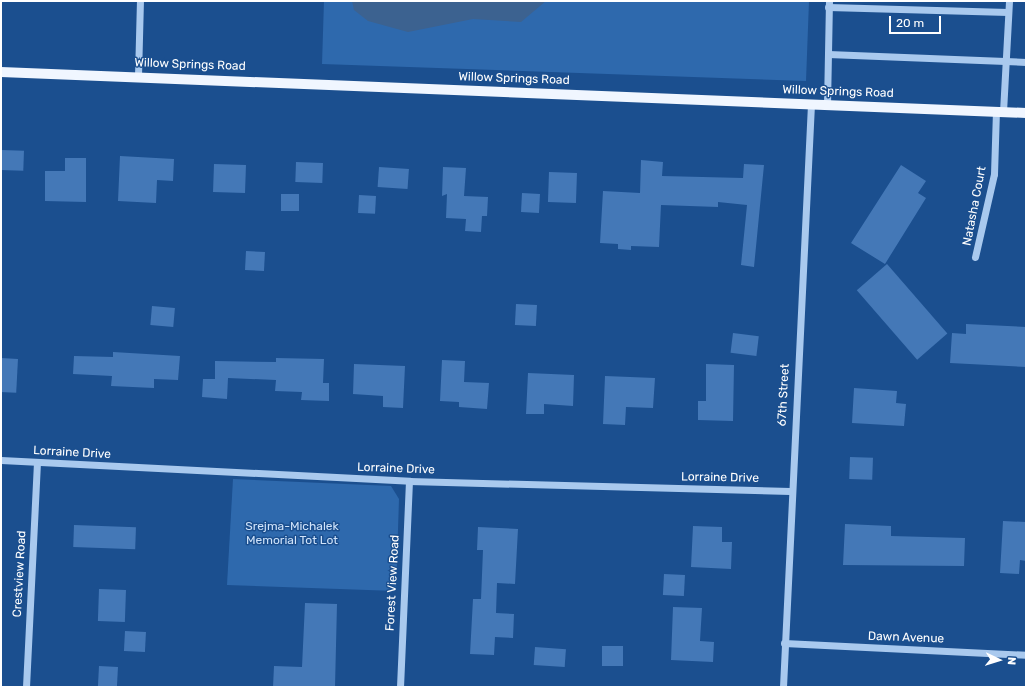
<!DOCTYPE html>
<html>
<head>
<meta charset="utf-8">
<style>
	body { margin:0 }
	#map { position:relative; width:1027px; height:688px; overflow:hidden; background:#1b4f8f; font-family:Rubik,sans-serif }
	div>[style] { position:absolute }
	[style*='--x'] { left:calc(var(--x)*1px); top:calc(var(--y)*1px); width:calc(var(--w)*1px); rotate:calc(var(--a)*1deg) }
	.green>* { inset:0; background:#2e69ad }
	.water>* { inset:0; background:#3c6290 }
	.building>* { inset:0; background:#4478b7; transform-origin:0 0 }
	.minor>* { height:7px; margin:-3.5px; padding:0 3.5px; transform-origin:3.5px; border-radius:3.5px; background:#a9c9ee }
	.major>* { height:10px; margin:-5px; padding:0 5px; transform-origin:5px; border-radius:5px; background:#f0f6ff }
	span { translate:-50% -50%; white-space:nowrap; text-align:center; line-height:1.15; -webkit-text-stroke:3px #1b4f8f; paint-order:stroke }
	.street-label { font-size:12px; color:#fff }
	.park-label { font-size:12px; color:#cfe3fa }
	.frame { position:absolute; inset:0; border:2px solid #fff; pointer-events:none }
	.north { position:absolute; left:979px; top:640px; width:40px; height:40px; -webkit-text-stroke:3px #1b4f8f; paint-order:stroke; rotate:94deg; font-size:11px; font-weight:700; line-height:16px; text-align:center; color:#fff }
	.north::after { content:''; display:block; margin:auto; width:14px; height:18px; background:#fff; clip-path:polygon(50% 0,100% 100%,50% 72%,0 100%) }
	.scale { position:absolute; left:889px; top:16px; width:52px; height:18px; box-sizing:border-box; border:2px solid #fff; border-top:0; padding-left:5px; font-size:12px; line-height:14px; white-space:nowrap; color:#fff; -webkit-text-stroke:3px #1b4f8f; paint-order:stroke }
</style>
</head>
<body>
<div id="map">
	<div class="green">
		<i style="clip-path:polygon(324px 1px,809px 1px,806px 81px,322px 64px)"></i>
		<i style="clip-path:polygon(233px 479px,391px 486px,399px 499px,396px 591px,227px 585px)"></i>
	</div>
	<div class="water">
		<i style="clip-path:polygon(352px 1px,546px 1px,521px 22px,473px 19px,408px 32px,368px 21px,354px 10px)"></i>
	</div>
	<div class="building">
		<i style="left:1px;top:150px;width:23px;height:20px;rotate:2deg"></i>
		<i style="clip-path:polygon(120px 156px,174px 159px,173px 181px,157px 180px,156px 203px,118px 201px)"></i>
		<i style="clip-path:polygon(65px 158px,86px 158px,86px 202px,45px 201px,45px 171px,65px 171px)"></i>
		<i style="clip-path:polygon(641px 160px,663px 162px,662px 176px,743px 178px,744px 164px,764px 165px,754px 267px,741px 265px,747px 205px,718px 202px,718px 207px,661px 205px,659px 247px,631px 246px,631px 250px,618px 249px,618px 244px,600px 243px,603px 191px,640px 193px)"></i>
		<i style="left:296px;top:162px;width:27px;height:20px;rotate:2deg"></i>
		<i style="left:214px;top:164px;width:32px;height:28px;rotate:2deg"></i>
		<i style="clip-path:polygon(901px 165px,926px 181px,918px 193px,926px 198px,885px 264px,851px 243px)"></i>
		<i style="left:379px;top:167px;width:30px;height:20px;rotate:4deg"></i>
		<i style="clip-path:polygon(443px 167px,466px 168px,464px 196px,488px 197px,487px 216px,482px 216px,481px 232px,465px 231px,466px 219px,446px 218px,447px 194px,442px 196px)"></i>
		<i style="left:549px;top:172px;width:28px;height:30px;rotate:2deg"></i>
		<i style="left:522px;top:193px;width:18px;height:19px;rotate:3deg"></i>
		<i style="left:281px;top:194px;width:18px;height:17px"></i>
		<i style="left:359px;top:195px;width:17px;height:18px;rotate:3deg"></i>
		<i style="left:246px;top:251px;width:19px;height:19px;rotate:3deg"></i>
		<i style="left:887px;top:264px;width:92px;height:40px;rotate:49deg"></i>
		<i style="left:516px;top:304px;width:21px;height:21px;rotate:3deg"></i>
		<i style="left:152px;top:306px;width:23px;height:19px;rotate:5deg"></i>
		<i style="clip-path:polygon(966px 324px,1026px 327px,1026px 367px,950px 363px,952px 333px,966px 334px)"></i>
		<i style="left:733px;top:333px;width:26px;height:20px;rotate:7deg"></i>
		<i style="clip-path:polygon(113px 352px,180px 356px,178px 380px,154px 379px,154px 388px,111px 386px,112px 376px,73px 374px,74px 356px,113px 357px)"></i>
		<i style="left:1px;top:358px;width:17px;height:34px;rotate:3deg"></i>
		<i style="clip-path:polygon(276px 358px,324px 359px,323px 383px,329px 383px,329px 401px,301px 400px,302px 392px,275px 391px,276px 380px,228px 378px,227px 399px,202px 397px,203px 379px,215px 379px,215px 361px,276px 362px)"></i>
		<i style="clip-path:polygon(442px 360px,465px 361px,464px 382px,489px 383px,487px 409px,459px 407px,459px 402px,440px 401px)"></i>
		<i style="clip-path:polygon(354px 364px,405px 366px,403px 408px,383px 407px,383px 396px,353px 394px)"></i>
		<i style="clip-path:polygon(706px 364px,734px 365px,733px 421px,698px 420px,698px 401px,706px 401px)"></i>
		<i style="clip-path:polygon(528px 373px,574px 375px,573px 406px,544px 404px,544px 414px,526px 414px)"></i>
		<i style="clip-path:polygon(605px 376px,655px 378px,653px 408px,626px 407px,625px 425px,603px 424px)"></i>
		<i style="clip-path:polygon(854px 388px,897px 391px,896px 403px,906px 404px,904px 426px,852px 423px)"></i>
		<i style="left:850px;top:457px;width:23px;height:22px;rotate:2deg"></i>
		<i style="clip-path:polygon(1003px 521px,1026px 522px,1026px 561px,1020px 560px,1019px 574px,1000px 573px)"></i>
		<i style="clip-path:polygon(845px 524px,891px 526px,891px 536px,965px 538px,964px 566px,843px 565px)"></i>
		<i style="left:74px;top:525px;width:62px;height:22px;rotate:2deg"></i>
		<i style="clip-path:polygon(693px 526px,722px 527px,722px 542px,732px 542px,731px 569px,691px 567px)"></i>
		<i style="clip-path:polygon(478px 527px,518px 529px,515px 584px,497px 583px,496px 613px,514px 614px,513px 638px,495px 637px,494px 655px,470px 654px,473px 599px,481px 599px,483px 550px,477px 550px)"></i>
		<i style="left:664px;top:574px;width:21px;height:21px;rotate:3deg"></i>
		<i style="left:99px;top:589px;width:27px;height:32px;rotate:2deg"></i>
		<i style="clip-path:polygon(305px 603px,337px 604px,335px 687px,273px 687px,274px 666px,302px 667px)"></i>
		<i style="clip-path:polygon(673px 607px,702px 608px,700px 641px,714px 642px,713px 662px,671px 660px)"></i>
		<i style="left:125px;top:631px;width:21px;height:20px;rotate:3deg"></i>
		<i style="left:602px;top:646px;width:21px;height:20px"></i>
		<i style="left:535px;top:647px;width:31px;height:18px;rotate:4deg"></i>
		<i style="left:99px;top:666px;width:19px;height:21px;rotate:3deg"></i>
	</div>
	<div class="minor">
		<i style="--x:828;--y:7;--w:180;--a:1.6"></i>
		<i style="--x:828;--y:54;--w:198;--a:2.3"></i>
		<i style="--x:138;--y:76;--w:75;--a:-88.5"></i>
		<i style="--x:827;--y:105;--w:104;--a:-88.9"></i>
		<i style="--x:1003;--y:112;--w:111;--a:-86.9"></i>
		<i style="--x:975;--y:257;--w:85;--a:-77.1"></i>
		<i style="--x:994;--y:174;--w:62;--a:-88.2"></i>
		<i style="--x:1;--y:460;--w:409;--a:2.9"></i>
		<i style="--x:409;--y:481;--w:381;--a:1.5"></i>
		<i style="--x:784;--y:643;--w:242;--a:2.8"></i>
		<i style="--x:26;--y:687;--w:225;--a:-87.2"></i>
		<i style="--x:400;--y:687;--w:206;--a:-87.5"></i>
		<i style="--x:783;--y:687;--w:584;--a:-87.25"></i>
	</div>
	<div class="major">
		<i style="--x:1;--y:72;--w:1026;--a:2.29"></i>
	</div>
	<div class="street-label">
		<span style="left:190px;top:65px;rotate:2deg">Willow Springs Road</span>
		<span style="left:514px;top:79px;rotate:2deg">Willow Springs Road</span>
		<span style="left:838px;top:92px;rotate:2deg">Willow Springs Road</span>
		<span style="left:975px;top:206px;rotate:-79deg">Natasha Court</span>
		<span style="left:784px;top:395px;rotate:-87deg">67th Street</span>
		<span style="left:72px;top:453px;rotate:3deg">Lorraine Drive</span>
		<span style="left:396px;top:469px;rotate:2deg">Lorraine Drive</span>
		<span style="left:720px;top:478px;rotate:1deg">Lorraine Drive</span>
		<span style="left:20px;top:574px;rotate:-87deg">Crestview Road</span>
		<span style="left:393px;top:583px;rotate:-87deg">Forest View Road</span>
		<span style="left:906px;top:638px;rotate:2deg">Dawn Avenue</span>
	</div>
	<div class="park-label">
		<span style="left:292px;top:534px">Srejma-Michalek<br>Memorial Tot Lot</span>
	</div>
	<div class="frame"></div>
	<div class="north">N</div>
	<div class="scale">20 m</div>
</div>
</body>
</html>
